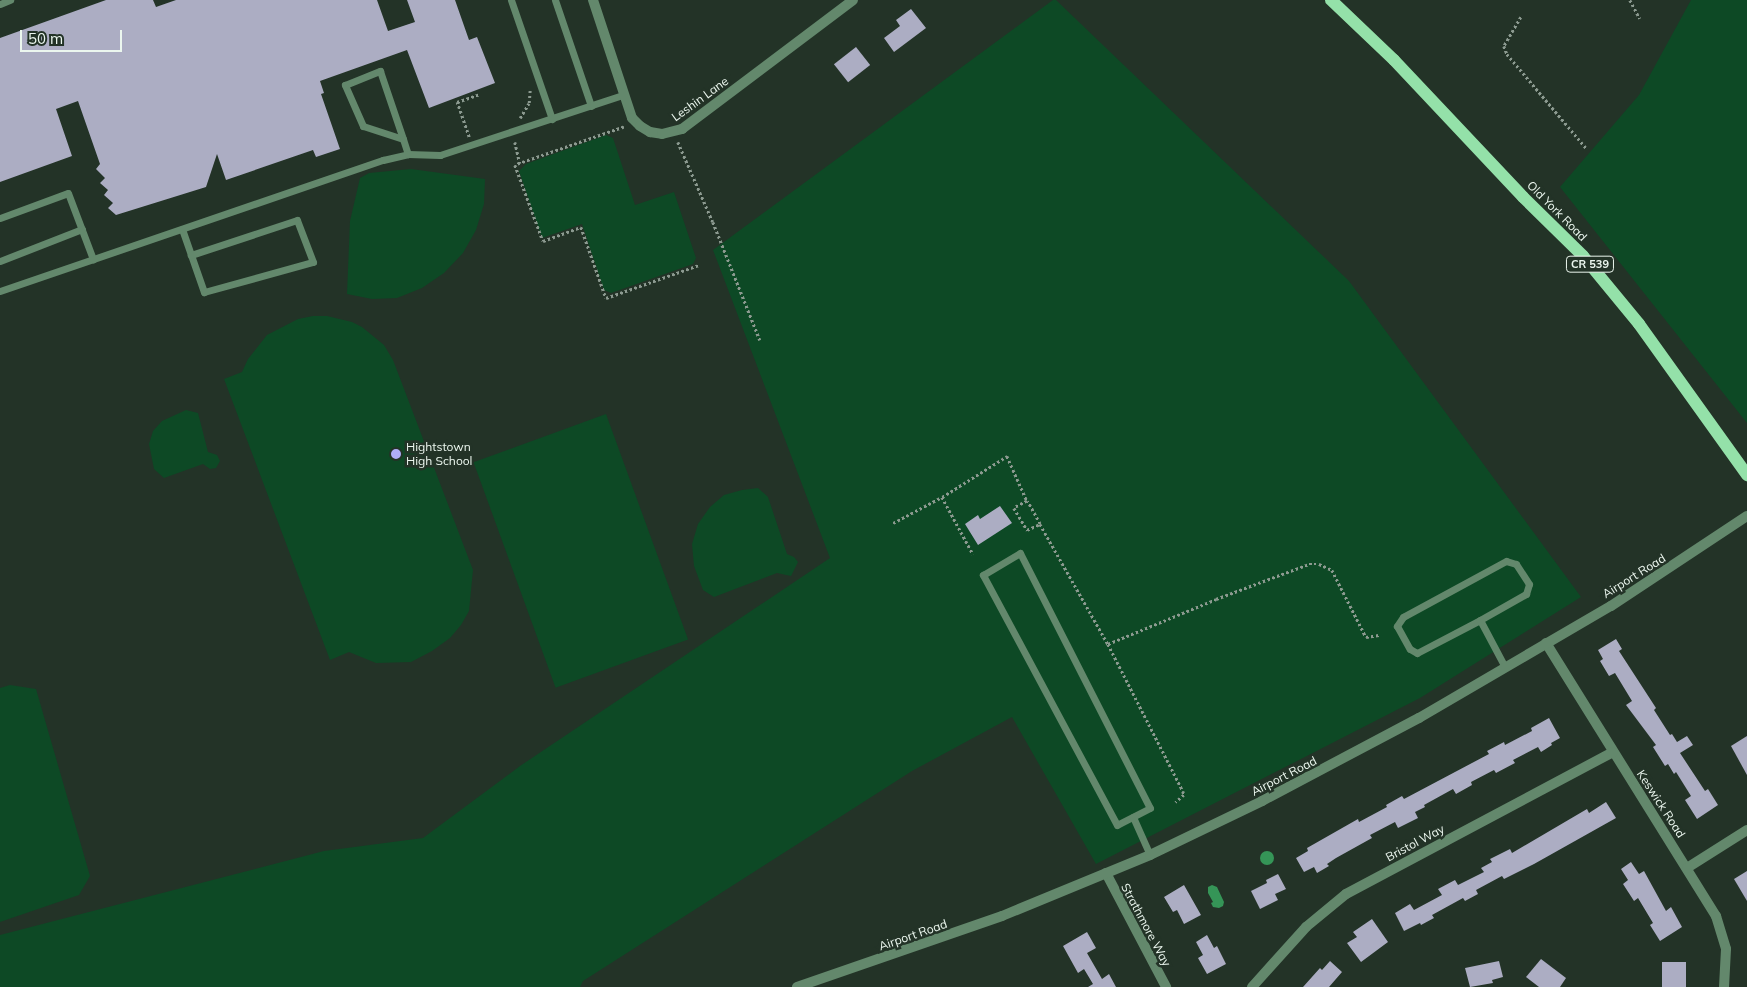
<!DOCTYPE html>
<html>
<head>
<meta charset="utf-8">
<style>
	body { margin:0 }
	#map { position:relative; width:1747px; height:987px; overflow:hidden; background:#233327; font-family:Mulish,sans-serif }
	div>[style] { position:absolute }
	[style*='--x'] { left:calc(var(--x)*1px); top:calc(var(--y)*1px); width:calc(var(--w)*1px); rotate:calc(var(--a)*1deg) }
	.green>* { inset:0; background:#0d4925; transform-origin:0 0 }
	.water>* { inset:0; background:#359557 }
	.round { border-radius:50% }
	.building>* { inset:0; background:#acadc3; transform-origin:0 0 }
	.path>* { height:2.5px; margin-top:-1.25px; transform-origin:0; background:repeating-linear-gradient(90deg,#8c9a90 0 2.5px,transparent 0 5px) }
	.lane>* { height:7px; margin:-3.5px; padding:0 3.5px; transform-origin:3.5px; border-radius:3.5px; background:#63886c }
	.street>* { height:10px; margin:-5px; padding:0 5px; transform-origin:5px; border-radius:5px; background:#63886c }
	.primary>* { height:12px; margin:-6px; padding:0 6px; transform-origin:6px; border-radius:6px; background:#94e1a9 }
	.dots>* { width:14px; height:14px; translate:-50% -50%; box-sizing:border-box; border:2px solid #233327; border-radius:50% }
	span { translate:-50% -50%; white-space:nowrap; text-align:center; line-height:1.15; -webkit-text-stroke:5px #233327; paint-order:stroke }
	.shield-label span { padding:1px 4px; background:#233327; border:1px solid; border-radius:4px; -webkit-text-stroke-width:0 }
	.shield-label { font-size:11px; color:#ecf7ef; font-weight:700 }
	.street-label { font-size:12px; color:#ecf7ef }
	.poi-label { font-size:12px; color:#ecf7ef }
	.left { translate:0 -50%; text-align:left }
	.scale { position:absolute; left:20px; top:30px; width:102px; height:22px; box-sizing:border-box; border:2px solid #ecf7ef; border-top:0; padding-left:6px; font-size:15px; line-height:18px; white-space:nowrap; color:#ecf7ef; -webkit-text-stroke:4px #233327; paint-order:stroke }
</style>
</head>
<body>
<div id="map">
	<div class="green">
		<i style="clip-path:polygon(1053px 0,1056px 0,1349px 281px,1581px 597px,1420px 698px,1096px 864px,1012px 717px,912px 771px,583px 981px,580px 987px,0 987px,0 935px,324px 851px,423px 838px,520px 766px,830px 558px,713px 250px)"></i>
		<i style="clip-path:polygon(1691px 0,1747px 0,1747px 423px,1560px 187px,1639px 95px)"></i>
		<i style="clip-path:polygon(606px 135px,613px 138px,635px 205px,674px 192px,696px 258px,693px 264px,611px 293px,604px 290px,582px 224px,542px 238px,519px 171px,526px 164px)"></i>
		<i style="clip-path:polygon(411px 169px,485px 179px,484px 204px,476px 230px,463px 253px,444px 273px,422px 288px,397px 298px,372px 299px,347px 294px,350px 221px,360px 178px,369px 173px)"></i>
		<i style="clip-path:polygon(313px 316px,327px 316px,352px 322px,362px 327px,384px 345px,393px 360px,473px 570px,469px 611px,461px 625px,450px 638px,432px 651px,411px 662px,376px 663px,349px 652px,330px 660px,224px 379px,242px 372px,248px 359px,267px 335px,298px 319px)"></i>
		<i style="clip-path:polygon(186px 410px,198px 413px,208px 452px,217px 455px,220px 461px,216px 468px,210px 469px,203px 464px,164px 478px,154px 469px,149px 444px,153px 431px,162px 421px)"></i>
		<i style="left:606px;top:414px;width:240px;height:141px;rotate:70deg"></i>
		<i style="clip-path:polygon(758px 488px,768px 497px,787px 554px,794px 557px,798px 562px,791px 576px,777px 573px,714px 597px,703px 590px,694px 566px,692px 544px,698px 524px,710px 507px,724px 495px,742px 490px)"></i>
		<i style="clip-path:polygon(10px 685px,36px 689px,90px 876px,79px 895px,0 922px,0 688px)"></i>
	</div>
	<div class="water">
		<i class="round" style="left:1260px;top:851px;width:14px;height:14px"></i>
		<i style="clip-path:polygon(1212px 885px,1217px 887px,1224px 902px,1223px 906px,1219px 908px,1213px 907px,1211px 903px,1213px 902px,1208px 893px,1208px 887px)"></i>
	</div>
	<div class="building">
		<i style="clip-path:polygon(106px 0,153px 0,156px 7px,176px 0,377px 0,388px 31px,415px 22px,407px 0,455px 0,469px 40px,477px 37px,495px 83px,429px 108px,407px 50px,320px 81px,324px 93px,321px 94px,340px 149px,316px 157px,313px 150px,226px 180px,217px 154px,206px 187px,116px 215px,108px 208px,113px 203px,104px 195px,108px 190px,100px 183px,105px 178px,96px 169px,100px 164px,78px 101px,56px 109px,72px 156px,0 182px,0 38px)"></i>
		<i style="clip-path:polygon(911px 9px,926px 28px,894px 52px,884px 38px,900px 26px,896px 20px)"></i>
		<i style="left:856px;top:47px;width:23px;height:28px;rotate:52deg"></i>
		<i style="clip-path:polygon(1000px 506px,1012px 523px,978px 545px,965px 524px,978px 515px,980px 519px)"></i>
		<i style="clip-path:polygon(1616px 639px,1622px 649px,1619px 651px,1656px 708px,1654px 710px,1670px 735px,1672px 734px,1677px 742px,1687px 736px,1693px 745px,1680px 753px,1705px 791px,1708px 789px,1718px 805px,1697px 819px,1685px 800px,1691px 796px,1676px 772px,1674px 774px,1668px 764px,1665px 766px,1653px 747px,1656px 745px,1626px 705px,1632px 701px,1615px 673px,1609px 676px,1600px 661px,1603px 659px,1598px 650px)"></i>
		<i style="clip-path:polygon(1549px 718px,1560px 738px,1551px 743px,1552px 745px,1541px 752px,1538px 747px,1513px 760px,1515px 763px,1496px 773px,1494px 770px,1471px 782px,1472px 785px,1456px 794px,1453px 789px,1424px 805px,1425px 807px,1415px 812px,1418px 818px,1398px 828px,1395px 822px,1370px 835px,1372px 838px,1336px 858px,1327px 864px,1329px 866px,1317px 873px,1314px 867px,1304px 872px,1296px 858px,1308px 851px,1307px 848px,1358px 819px,1359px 822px,1387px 807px,1386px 805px,1402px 796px,1404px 799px,1489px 754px,1487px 751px,1504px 742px,1505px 745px,1532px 731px,1531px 728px)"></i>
		<i style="clip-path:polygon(1747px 736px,1747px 775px,1731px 746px)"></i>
		<i style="clip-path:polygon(1606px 802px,1616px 818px,1534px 864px,1504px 879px,1502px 876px,1476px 890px,1478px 894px,1465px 901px,1463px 898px,1432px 915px,1434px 918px,1421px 925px,1420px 923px,1404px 931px,1395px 913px,1410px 904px,1414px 910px,1442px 895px,1438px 889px,1455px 880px,1458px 885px,1484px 872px,1481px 868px,1492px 862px,1490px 859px,1510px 849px,1512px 853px,1587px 809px,1589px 813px)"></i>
		<i style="clip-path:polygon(1631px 862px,1639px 874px,1644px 871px,1666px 911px,1671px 907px,1682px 927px,1660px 941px,1650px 925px,1653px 923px,1638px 898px,1634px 901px,1623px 884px,1628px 880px,1621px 869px)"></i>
		<i style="clip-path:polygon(1747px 871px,1747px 901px,1734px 879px)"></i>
		<i style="clip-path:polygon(1278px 874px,1286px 889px,1275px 894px,1278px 900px,1260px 909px,1251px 891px,1267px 883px,1266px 880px)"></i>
		<i style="clip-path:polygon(1184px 885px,1201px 915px,1184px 924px,1177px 910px,1173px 912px,1164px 897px)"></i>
		<i style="clip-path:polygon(1372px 919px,1388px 942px,1361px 962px,1347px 943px,1357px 937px,1353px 932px)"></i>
		<i style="clip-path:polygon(1087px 932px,1096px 948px,1087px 953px,1102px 979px,1109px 974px,1116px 987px,1088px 987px,1093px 984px,1084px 969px,1078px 973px,1063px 946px)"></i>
		<i style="clip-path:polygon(1207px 935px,1214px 948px,1217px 946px,1226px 964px,1207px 974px,1198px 958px,1203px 955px,1196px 942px)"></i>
		<i style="clip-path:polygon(1541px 959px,1566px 978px,1560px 987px,1539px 987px,1526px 977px)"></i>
		<i style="clip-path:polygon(1330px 961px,1342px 972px,1329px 987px,1303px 987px,1320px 968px,1322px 970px)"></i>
		<i style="clip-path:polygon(1499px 961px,1503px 977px,1492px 980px,1493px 983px,1470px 987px,1465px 968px)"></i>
		<i style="left:1662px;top:962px;width:24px;height:25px"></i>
	</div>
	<div class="path">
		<i style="--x:1630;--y:0;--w:21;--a:62"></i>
		<i style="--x:1521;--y:17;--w:34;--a:120"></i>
		<i style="--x:1504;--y:46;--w:9;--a:69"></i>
		<i style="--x:1507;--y:54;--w:124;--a:49.9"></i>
		<i style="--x:520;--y:118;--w:17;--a:-59"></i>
		<i style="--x:529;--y:103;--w:15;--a:-86"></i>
		<i style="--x:624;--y:127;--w:115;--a:160.8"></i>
		<i style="--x:515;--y:165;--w:81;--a:69.8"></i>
		<i style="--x:543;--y:241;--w:40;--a:-20.2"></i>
		<i style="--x:581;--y:227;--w:75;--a:70.6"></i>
		<i style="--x:606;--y:298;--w:99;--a:-19.5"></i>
		<i style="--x:469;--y:137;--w:37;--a:-109"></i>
		<i style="--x:457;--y:102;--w:24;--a:-19"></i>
		<i style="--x:515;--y:142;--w:22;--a:77"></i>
		<i style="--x:678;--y:142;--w:87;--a:66.4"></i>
		<i style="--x:713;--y:222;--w:127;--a:68.3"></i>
		<i style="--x:942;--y:497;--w:77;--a:-32.2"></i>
		<i style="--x:1007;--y:456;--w:49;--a:66"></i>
		<i style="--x:1027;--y:501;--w:15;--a:152"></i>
		<i style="--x:1014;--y:508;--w:26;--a:59"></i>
		<i style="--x:1027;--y:530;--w:14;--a:-25"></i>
		<i style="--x:1040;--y:524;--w:26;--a:-119"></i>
		<i style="--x:893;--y:523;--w:55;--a:-28"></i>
		<i style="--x:942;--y:497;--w:65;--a:61.5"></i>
		<i style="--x:1040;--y:524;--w:138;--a:60.5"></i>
		<i style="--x:1108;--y:644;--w:165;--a:63"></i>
		<i style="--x:1183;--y:791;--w:4;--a:76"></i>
		<i style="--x:1184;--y:795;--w:11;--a:139"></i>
		<i style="--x:1108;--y:644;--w:117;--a:-22.6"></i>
		<i style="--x:1216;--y:599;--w:99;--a:-20.6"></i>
		<i style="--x:1309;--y:564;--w:10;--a:0"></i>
		<i style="--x:1319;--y:564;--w:14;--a:25"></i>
		<i style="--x:1332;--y:570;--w:75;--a:63.1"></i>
		<i style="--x:1366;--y:637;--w:13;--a:-9"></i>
	</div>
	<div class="lane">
		<i style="--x:511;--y:0;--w:126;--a:71"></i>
		<i style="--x:555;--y:0;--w:112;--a:71.2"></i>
		<i style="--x:0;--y:4;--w:11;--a:-22"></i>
		<i style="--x:403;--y:139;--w:42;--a:-162"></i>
		<i style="--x:363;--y:126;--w:45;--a:-113.7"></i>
		<i style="--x:345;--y:85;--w:38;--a:-22"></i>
		<i style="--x:380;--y:71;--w:72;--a:71.3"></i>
		<i style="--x:403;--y:139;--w:16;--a:72"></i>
		<i style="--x:0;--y:218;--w:72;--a:-20.2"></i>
		<i style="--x:68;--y:193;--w:71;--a:69.3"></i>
		<i style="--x:182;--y:229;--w:67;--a:70.8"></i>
		<i style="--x:204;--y:292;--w:113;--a:-15.4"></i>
		<i style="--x:313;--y:262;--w:45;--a:-110.9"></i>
		<i style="--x:297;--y:220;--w:112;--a:161.7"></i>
		<i style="--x:0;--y:261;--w:88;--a:-21.3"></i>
		<i style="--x:0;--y:291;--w:405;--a:-18.9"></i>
		<i style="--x:383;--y:160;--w:26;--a:-13"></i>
		<i style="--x:408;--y:154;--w:32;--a:2"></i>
		<i style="--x:440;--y:155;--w:193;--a:-18.2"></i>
		<i style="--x:1020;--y:553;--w:286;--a:63"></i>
		<i style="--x:1150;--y:808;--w:37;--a:153"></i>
		<i style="--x:1117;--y:825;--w:284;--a:-118.2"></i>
		<i style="--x:983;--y:575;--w:43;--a:-30.7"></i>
		<i style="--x:1480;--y:620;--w:53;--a:-29.5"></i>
		<i style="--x:1526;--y:594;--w:10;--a:-73"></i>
		<i style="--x:1529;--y:584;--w:24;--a:-123"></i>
		<i style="--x:1516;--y:564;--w:10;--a:-163"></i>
		<i style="--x:1506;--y:561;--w:117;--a:151.5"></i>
		<i style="--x:1403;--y:617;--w:11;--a:124"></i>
		<i style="--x:1397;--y:626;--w:26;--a:61"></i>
		<i style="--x:1410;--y:649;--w:8;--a:30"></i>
		<i style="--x:1417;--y:653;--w:71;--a:-27.6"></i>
		<i style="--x:1480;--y:620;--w:53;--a:62"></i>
		<i style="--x:1133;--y:817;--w:42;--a:65.9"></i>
	</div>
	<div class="street">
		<i style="--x:593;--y:0;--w:124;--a:71.7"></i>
		<i style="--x:632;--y:118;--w:11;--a:45"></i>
		<i style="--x:640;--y:126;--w:12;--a:31"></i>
		<i style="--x:650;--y:132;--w:12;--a:9"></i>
		<i style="--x:662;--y:134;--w:21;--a:-14"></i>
		<i style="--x:682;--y:129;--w:214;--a:-37"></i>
		<i style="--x:1546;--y:643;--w:322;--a:58.1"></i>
		<i style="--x:1716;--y:916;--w:34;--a:73"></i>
		<i style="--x:1726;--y:949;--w:38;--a:93"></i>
		<i style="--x:1687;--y:868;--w:71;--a:-32.3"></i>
		<i style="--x:1106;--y:873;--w:129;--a:62.2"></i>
		<i style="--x:797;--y:987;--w:217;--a:-19.1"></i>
		<i style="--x:1002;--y:916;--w:160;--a:-22.4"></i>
		<i style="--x:1150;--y:855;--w:124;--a:-25.7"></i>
		<i style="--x:1262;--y:801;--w:178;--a:-27.9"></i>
		<i style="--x:1419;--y:718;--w:222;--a:-30.3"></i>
		<i style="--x:1611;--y:606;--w:163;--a:-33.5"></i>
		<i style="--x:1252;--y:987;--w:81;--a:-48"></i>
		<i style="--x:1306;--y:927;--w:52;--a:-39.5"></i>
		<i style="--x:1346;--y:894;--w:302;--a:-28"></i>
	</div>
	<div class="primary">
		<i style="--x:1331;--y:0;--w:87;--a:43.6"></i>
		<i style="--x:1394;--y:60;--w:188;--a:46.7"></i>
		<i style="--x:1523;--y:197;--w:84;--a:44.5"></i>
		<i style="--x:1583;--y:256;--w:88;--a:50.5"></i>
		<i style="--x:1639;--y:324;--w:186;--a:54.4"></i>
	</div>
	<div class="dots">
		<i style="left:396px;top:454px;background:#b0adfa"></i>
	</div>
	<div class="shield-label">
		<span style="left:1590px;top:264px">CR 539</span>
	</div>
	<div class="street-label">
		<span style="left:700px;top:99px;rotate:-36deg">Leshin Lane</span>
		<span style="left:1557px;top:211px;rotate:45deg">Old York Road</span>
		<span style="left:1634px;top:576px;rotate:-32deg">Airport Road</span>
		<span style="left:1284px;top:776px;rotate:-27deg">Airport Road</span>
		<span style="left:1661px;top:804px;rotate:57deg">Keswick Road</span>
		<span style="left:1415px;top:843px;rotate:-28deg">Bristol Way</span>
		<span style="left:1146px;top:925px;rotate:62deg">Strathmore Way</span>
		<span style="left:913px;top:935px;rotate:-19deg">Airport Road</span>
	</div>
	<div class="poi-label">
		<span class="left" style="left:406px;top:454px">Hightstown<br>High School</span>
	</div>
	<div class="scale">50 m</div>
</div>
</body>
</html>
